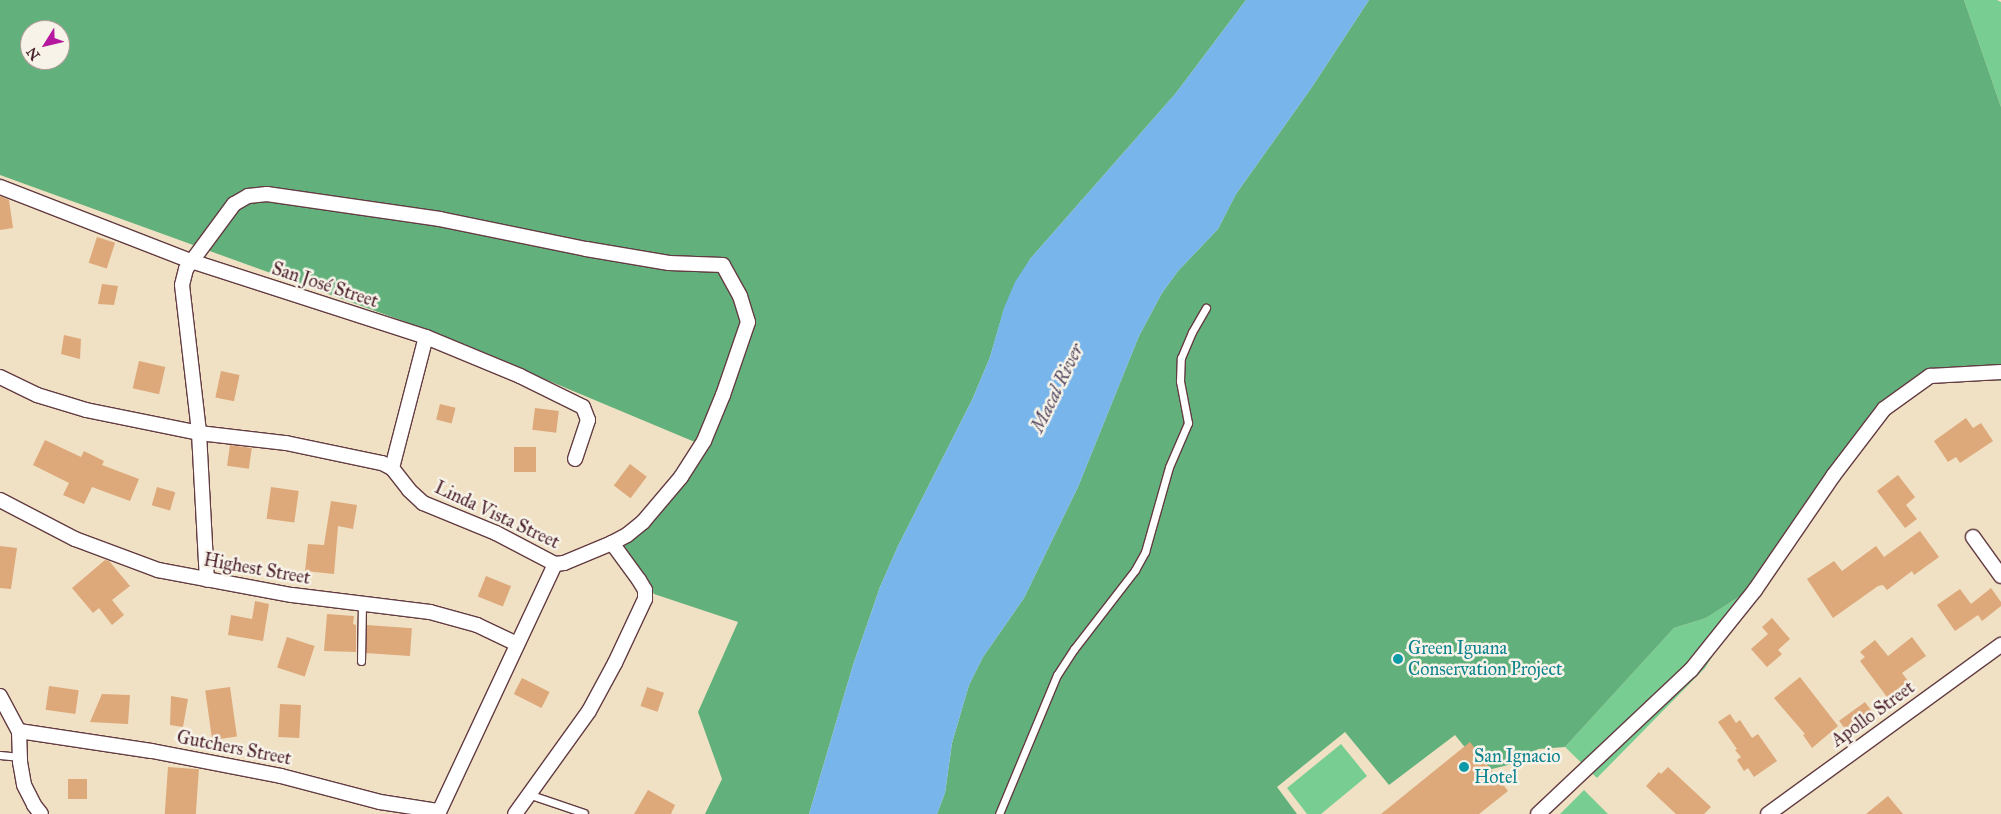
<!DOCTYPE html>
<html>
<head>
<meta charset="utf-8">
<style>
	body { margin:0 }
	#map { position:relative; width:2001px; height:814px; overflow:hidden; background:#f0e1c4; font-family:"IM FELL Great Primer",serif }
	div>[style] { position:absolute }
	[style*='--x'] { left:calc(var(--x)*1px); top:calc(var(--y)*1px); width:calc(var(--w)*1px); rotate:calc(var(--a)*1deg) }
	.green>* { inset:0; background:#78ce92 }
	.forest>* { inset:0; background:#62b17c }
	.water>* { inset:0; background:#78b5ea }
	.building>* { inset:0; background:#dda87a; transform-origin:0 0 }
	.roads { filter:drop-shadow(1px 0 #633c42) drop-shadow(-1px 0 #633c42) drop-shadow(0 1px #633c42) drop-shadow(0 -1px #633c42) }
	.lane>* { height:7px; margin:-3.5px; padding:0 3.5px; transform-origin:3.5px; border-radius:3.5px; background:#fff }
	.street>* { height:14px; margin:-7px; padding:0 7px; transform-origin:7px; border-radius:7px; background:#fff }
	.dots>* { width:14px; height:14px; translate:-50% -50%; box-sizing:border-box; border:2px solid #f7f3e8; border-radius:50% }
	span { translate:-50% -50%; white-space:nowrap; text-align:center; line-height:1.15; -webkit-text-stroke:5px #f7f3e8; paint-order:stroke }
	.street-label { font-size:18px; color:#4a1f2b }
	.culture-label { font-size:18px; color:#0d838f }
	.left { translate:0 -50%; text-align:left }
	.water-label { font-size:19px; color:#584c64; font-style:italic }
	.north { position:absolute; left:20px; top:20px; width:50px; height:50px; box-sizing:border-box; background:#f7f3e8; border:1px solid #b29e9c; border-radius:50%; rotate:234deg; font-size:14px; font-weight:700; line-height:20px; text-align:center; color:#4a1f2b }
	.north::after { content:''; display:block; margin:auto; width:18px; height:22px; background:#b5179e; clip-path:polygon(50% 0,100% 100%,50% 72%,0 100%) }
</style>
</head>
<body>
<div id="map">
	<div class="green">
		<i style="clip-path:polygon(1964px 0,1997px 0,2001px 2px,2001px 107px)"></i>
		<i style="clip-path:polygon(1756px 586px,1705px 668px,1597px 778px,1565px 747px,1674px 628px,1706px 618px)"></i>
		<i style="clip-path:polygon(1341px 744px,1367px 776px,1321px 814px,1307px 814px,1287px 788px)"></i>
		<i style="clip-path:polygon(1584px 790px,1608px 814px,1560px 814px)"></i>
	</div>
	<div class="forest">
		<i style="clip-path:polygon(evenodd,0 0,1246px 0,1176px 93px,1030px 259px,1004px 309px,990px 357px,972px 400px,898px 546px,880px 587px,853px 665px,809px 814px,705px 814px,722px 779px,698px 712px,738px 622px,654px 594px,623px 544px,702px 445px,425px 329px,0 175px,0 0,30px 30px,60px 30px,60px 60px,30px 60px,30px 30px)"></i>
		<i style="clip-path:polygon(1369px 0,1964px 0,2001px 107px,2001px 381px,1947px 372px,1885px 413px,1756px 586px,1706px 618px,1674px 628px,1565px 747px,1538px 749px,1520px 762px,1484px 771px,1455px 735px,1389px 785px,1345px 732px,1277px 787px,1297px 814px,937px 814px,945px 793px,952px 743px,969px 685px,983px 657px,1024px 598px,1078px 487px,1139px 336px,1162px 293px,1178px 271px,1218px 229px,1236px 194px,1312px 87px)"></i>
	</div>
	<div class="water">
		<i style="clip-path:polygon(1246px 0,1369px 0,1312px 87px,1236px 194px,1218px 229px,1178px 271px,1162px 293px,1139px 336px,1078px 487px,1024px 598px,983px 657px,969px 685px,952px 743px,945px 793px,937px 814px,809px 814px,853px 665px,880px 587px,898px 546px,972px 400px,990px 357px,1004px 308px,1015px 282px,1030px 259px,1176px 93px)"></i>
	</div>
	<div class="building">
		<i style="clip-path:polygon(0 196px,9px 200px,13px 228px,0 230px)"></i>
		<i style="left:97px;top:237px;width:19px;height:27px;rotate:18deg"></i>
		<i style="clip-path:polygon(102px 284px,118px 286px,114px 305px,98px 304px)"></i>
		<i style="clip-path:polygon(64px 335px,81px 339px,80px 359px,61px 354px)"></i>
		<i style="left:139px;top:361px;width:27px;height:28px;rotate:13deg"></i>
		<i style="left:221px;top:371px;width:19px;height:27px;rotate:12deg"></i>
		<i style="left:440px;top:404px;width:16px;height:16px;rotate:14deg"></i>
		<i style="left:535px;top:408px;width:24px;height:22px;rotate:7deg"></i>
		<i style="clip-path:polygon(1966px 418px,1973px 428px,1981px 423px,1993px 441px,1960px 463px,1956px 457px,1948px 462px,1934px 441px)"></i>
		<i style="clip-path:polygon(45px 440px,81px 457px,84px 451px,104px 461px,102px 465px,139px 479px,130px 501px,92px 487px,84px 504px,63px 495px,69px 483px,33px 465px)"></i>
		<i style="left:230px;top:445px;width:22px;height:21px;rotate:8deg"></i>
		<i style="left:514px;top:447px;width:22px;height:25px"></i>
		<i style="left:630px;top:464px;width:21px;height:27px;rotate:37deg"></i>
		<i style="clip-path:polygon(1898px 475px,1915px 497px,1906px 505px,1917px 519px,1905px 528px,1877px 491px)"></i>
		<i style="left:157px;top:487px;width:19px;height:19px;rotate:16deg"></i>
		<i style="left:271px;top:487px;width:28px;height:32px;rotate:8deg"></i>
		<i style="clip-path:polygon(331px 501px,357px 505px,353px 529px,338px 526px,334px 574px,305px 571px,308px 544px,324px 545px)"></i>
		<i style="clip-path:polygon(1920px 531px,1939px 557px,1914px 575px,1912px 571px,1887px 590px,1883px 585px,1878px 586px,1833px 618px,1807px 579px,1834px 561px,1842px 571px,1876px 546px,1884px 557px)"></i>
		<i style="clip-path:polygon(0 546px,17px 548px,11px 589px,0 588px)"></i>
		<i style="clip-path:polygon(105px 560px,109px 561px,130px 586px,112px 600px,124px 615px,112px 625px,99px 608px,93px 613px,72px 588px)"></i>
		<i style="left:486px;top:576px;width:27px;height:22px;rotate:22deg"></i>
		<i style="clip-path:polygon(1991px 588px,2001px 602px,2001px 606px,1982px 621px,1978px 615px,1955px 631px,1937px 605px,1960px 589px,1971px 604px)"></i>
		<i style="clip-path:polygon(255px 601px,269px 604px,263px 641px,228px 635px,231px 615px,252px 619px)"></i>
		<i style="clip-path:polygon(327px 614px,354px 616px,353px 624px,356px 625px,356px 652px,324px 651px)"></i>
		<i style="clip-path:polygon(1772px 618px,1790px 639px,1778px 650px,1782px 654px,1767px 667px,1751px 649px,1768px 634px,1762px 627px)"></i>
		<i style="left:367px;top:625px;width:45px;height:28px;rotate:4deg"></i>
		<i style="left:287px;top:637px;width:29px;height:32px;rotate:18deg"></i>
		<i style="clip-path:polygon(1912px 637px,1926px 656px,1902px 673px,1908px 681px,1887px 697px,1860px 661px,1865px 657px,1860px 652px,1875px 640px,1888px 656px)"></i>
		<i style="clip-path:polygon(1800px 677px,1838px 726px,1812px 748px,1803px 735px,1805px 734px,1774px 698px)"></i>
		<i style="left:522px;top:678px;width:31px;height:18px;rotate:27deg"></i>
		<i style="left:49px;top:686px;width:30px;height:24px;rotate:8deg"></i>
		<i style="left:230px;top:687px;width:50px;height:25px;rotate:82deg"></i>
		<i style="left:647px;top:687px;width:18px;height:20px;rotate:19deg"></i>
		<i style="clip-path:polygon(102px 694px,130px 695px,128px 724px,90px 722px)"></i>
		<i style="clip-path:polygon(171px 696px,188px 699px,183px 727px,170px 725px)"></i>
		<i style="left:1865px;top:702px;width:17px;height:32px;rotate:54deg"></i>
		<i style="left:280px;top:704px;width:21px;height:33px;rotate:3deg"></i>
		<i style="clip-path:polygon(1730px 714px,1736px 723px,1740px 720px,1752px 738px,1758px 734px,1777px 761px,1754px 777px,1748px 768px,1744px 771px,1737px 760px,1741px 757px,1735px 750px,1737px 749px,1718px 722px)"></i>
		<i style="clip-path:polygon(1470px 742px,1508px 791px,1479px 814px,1381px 814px)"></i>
		<i style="left:168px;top:767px;width:31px;height:47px;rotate:4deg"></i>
		<i style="clip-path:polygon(1668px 767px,1711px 807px,1704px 814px,1676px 814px,1646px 786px,1659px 772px,1661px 774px)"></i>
		<i style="left:68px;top:779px;width:19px;height:20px"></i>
		<i style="clip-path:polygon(648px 790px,675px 805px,671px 814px,634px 814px)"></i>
		<i style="clip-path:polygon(1888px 796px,1903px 814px,1866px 814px)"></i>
	</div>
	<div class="roads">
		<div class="lane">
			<i style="--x:361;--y:661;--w:57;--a:-89"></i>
			<i style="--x:0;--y:755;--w:20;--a:6"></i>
			<i style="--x:528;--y:794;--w:59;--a:18.7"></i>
			<i style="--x:999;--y:814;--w:151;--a:-67.4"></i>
			<i style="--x:1057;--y:675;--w:31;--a:-57"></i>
			<i style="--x:1074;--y:649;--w:100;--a:-52.3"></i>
			<i style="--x:1135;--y:570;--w:21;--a:-61"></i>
			<i style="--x:1145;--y:552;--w:88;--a:-74.2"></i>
			<i style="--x:1169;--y:467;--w:48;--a:-66.6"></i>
			<i style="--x:1188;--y:423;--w:43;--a:-100.8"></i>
			<i style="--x:1180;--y:381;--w:23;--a:-88"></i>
			<i style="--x:1181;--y:358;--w:28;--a:-67"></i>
			<i style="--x:1192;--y:332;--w:28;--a:-60"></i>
		</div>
		<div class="street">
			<i style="--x:0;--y:187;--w:205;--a:21.2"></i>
			<i style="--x:191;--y:261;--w:247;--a:17.9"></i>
			<i style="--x:426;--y:337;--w:102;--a:22.5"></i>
			<i style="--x:520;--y:376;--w:70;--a:26.2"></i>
			<i style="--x:583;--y:407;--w:14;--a:69"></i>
			<i style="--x:588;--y:420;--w:41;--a:108.4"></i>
			<i style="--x:0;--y:377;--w:41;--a:25.9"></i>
			<i style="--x:37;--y:395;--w:51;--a:17"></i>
			<i style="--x:86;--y:410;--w:115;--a:11.5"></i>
			<i style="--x:199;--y:433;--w:88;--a:6.6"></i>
			<i style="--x:286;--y:443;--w:98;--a:11.8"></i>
			<i style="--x:382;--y:463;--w:11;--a:27"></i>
			<i style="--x:392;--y:468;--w:28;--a:52"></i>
			<i style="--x:409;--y:490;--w:19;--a:43"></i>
			<i style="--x:423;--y:503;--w:79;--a:22.3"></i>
			<i style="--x:496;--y:533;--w:67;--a:27.7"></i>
			<i style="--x:555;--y:564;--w:9;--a:-6"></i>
			<i style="--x:564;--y:563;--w:52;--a:-22.6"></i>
			<i style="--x:612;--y:543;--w:17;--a:-28"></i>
			<i style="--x:627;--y:535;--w:21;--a:-39"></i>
			<i style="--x:643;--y:522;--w:59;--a:-49.8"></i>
			<i style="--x:681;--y:477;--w:43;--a:-57.4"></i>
			<i style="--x:704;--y:441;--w:50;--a:-67.6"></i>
			<i style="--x:723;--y:395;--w:77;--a:-71.1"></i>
			<i style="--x:748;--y:322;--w:27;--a:-107"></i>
			<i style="--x:740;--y:296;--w:35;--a:-119"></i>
			<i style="--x:723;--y:265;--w:54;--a:-177.9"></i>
			<i style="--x:669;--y:263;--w:84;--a:-170.4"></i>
			<i style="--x:586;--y:249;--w:149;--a:-168.4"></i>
			<i style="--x:440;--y:219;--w:175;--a:-171.8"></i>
			<i style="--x:267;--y:194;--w:19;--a:174"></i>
			<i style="--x:248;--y:196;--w:16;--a:150"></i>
			<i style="--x:234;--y:204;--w:81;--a:126.4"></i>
			<i style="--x:186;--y:269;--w:16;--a:104"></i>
			<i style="--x:182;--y:285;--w:149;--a:83.4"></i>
			<i style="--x:199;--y:433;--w:147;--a:86.9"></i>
			<i style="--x:392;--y:468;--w:135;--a:-75.5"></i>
			<i style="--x:0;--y:500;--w:85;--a:27.5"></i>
			<i style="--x:75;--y:539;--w:89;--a:20.5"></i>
			<i style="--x:158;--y:570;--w:136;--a:10.6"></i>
			<i style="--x:292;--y:595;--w:139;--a:7"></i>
			<i style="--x:430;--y:612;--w:49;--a:15.5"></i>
			<i style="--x:477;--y:625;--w:44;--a:25.4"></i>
			<i style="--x:1973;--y:537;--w:48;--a:54.3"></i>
			<i style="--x:0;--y:696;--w:40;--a:62"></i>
			<i style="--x:19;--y:731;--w:31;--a:88"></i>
			<i style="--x:20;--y:762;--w:23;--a:80"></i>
			<i style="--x:24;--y:785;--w:22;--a:63"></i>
			<i style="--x:34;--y:805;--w:11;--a:52"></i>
			<i style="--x:19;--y:731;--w:134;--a:8.6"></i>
			<i style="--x:152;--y:751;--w:131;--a:11"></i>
			<i style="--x:281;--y:776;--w:102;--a:14.7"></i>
			<i style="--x:380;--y:802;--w:60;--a:8.7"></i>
			<i style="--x:438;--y:814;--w:276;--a:-64.9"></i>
			<i style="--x:515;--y:814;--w:127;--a:-54.3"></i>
			<i style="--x:589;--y:711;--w:55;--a:-61.6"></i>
			<i style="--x:615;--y:663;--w:71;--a:-64.9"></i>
			<i style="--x:645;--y:599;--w:9;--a:-90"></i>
			<i style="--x:645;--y:590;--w:12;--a:-121"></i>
			<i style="--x:639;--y:580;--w:46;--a:-126.1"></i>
			<i style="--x:1538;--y:814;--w:210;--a:-43.3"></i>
			<i style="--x:1691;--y:670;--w:102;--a:-51.3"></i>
			<i style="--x:1755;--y:590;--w:138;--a:-55.6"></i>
			<i style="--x:1833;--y:476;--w:84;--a:-52.7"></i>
			<i style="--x:1884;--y:409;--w:57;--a:-35.7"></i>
			<i style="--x:1930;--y:376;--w:71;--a:-3.2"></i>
			<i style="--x:1768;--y:814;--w:288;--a:-36"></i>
		</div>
	</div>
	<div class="dots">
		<i style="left:1398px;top:659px;background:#0f9aa8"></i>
		<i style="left:1464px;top:767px;background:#0f9aa8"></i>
	</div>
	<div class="street-label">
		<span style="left:325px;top:285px;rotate:18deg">San José Street</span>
		<span style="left:497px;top:515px;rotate:25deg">Linda Vista Street</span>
		<span style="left:257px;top:569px;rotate:10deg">Highest Street</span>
		<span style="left:1873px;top:714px;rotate:-36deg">Apollo Street</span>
		<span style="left:234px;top:748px;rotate:11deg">Gutchers Street</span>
	</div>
	<div class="culture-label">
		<span class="left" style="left:1408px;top:659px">Green Iguana<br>Conservation Project</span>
		<span class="left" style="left:1474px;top:767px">San Ignacio<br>Hotel</span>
	</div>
	<div class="water-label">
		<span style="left:1057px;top:388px;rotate:-64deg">Macal River</span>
	</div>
	<div class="north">N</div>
</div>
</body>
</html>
